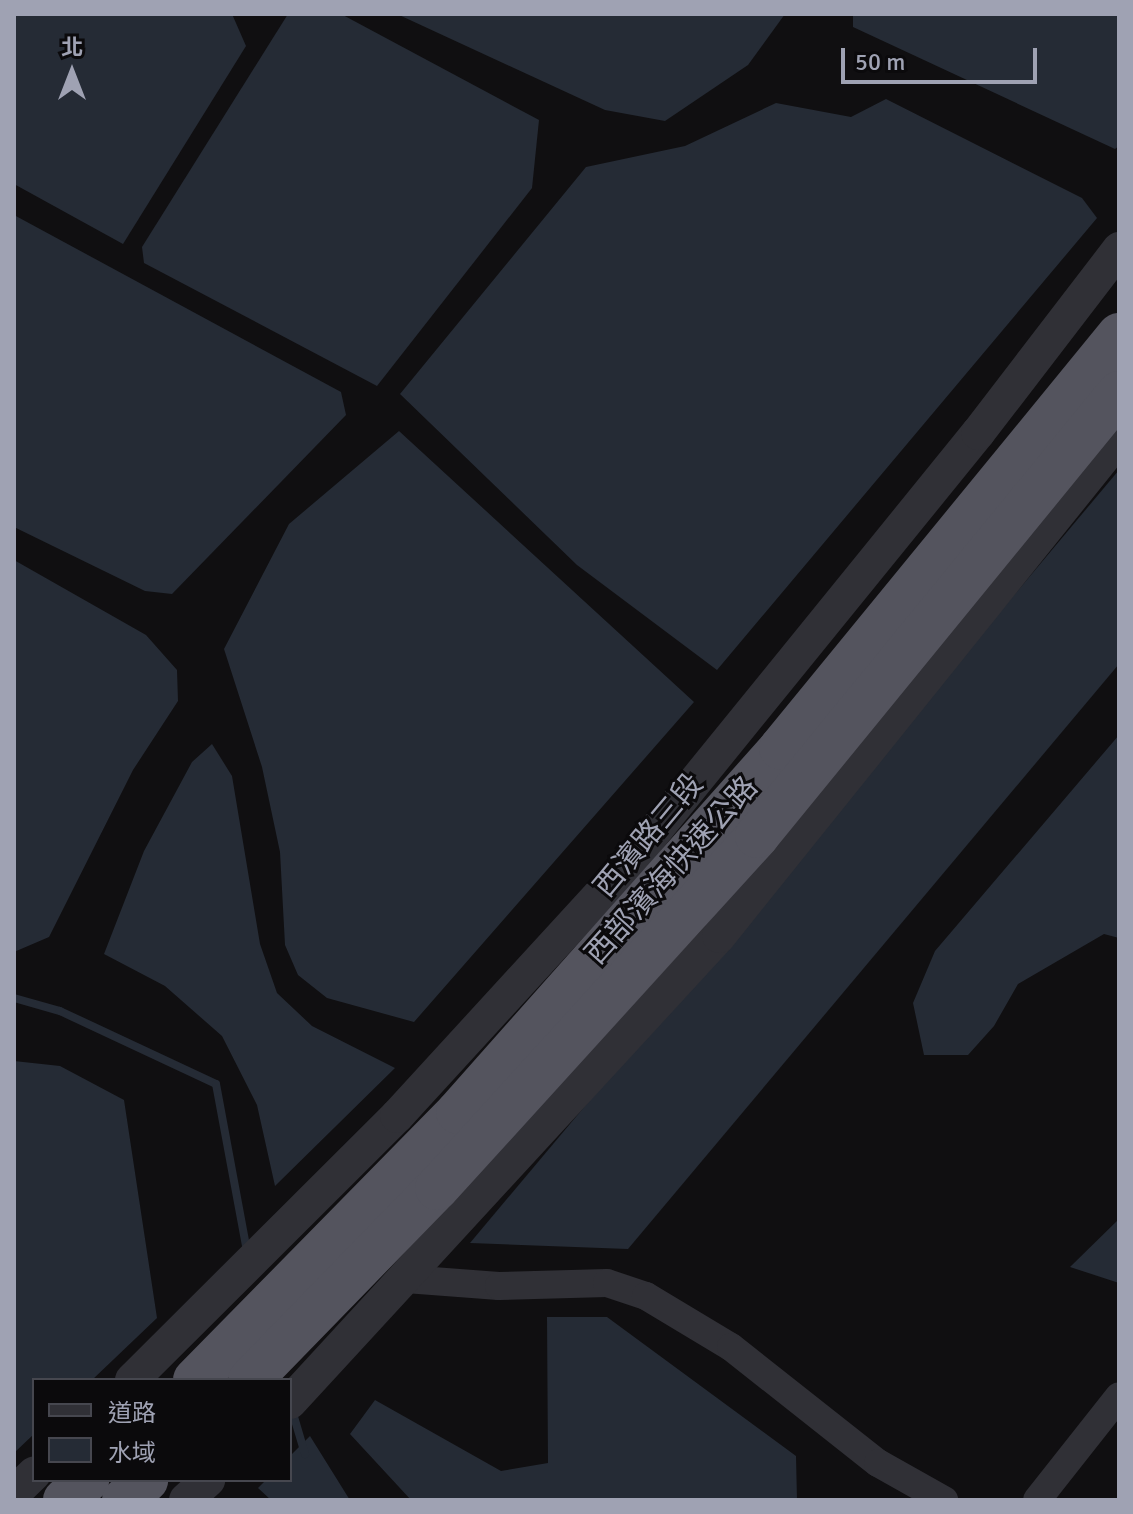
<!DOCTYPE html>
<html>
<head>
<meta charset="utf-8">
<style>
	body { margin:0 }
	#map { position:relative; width:1133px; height:1514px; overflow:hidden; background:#100f11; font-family:Signika,"Noto Sans TC",sans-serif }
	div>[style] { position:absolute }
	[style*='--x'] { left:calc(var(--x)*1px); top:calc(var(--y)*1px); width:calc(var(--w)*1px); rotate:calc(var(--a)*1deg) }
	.water>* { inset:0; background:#252b35 }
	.stream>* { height:8px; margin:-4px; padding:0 4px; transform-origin:4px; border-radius:4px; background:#252b35 }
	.minor>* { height:28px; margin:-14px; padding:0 14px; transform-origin:14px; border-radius:14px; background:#303036 }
	.tertiary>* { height:34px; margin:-17px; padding:0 17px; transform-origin:17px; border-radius:17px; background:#303036 }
	.trunk>* { height:44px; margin:-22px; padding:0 22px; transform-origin:22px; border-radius:22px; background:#54545e }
	span { translate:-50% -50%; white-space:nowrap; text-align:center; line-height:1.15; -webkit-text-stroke:6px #0b0a0c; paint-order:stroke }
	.street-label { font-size:30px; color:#9fa2b3 }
	.frame { position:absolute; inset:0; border:16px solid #9fa2b3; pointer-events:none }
	.legend { position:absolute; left:32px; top:1378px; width:260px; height:104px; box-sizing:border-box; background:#0b0a0c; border:2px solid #46474f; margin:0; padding:10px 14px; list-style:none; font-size:24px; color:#9fa2b3 }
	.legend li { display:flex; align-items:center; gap:16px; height:40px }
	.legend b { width:40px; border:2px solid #46474f }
	.north { position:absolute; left:32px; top:32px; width:80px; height:80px; -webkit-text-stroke:6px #0b0a0c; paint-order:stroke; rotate:0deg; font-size:22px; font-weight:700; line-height:32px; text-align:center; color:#9fa2b3 }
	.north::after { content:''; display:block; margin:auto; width:28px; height:36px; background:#9fa2b3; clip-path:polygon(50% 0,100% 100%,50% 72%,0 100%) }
	.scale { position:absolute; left:841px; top:48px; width:196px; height:36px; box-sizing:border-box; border:4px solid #9fa2b3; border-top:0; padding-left:10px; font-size:24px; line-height:28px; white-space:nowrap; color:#9fa2b3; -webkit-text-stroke:6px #0b0a0c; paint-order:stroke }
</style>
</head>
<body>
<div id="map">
	<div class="water">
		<i style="clip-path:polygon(14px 14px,232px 14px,246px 46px,123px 244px,14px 184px)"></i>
		<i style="clip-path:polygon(288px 14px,341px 14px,539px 120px,532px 188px,377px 386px,144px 263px,142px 247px)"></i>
		<i style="clip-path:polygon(397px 14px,785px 14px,748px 65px,665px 121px,605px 110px)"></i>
		<i style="clip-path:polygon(853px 14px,1119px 14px,1119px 146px,1115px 149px,853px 27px)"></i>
		<i style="clip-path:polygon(886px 99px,1082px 198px,1097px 218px,717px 670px,577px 565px,400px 394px,586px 167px,685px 146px,776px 103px,851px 117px)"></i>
		<i style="clip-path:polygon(14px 215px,341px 392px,346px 415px,172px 594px,145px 591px,14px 527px)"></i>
		<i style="clip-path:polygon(399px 431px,694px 702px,414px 1022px,327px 998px,298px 975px,285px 945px,280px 852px,262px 767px,224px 649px,289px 524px)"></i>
		<i style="clip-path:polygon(1119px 470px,1119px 664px,628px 1249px,470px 1243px)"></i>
		<i style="clip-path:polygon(14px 560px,146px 635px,177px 670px,178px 701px,133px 770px,49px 937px,14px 952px)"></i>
		<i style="clip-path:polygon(1119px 735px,1119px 938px,1104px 934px,1018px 984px,994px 1026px,968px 1055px,924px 1055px,913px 1003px,935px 951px)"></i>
		<i style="clip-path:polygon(212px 744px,232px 776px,260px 944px,277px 993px,312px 1026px,395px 1068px,275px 1186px,257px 1105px,222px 1036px,165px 986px,104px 954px,144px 851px,192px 762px)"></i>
		<i style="clip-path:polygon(14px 1061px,60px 1066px,124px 1100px,157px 1318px,92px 1380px,34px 1380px,34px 1434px,14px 1453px)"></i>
		<i style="clip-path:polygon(1119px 1219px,1119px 1283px,1070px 1267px)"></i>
		<i style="clip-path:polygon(547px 1317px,607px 1317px,796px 1456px,797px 1500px,411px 1500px,350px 1434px,375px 1400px,501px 1471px,548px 1463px)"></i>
		<i style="clip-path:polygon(310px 1436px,348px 1497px,350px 1500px,271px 1500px,258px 1488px,266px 1480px,290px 1480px,290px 1456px)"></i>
	</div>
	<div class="stream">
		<i style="--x:14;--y:998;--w:48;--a:15.8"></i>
		<i style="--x:60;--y:1011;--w:172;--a:25.1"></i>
		<i style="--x:216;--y:1084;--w:171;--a:79.5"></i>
		<i style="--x:292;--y:1410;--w:46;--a:73.5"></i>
	</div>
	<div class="minor">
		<i style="--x:406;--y:1279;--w:93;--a:4.3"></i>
		<i style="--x:499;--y:1286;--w:108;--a:-1.6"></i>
		<i style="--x:607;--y:1283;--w:41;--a:18.4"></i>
		<i style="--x:646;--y:1296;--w:99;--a:31"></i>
		<i style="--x:731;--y:1347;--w:187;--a:38.3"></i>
		<i style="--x:878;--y:1463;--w:76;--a:29.3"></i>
		<i style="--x:1037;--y:1500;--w:132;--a:-51.7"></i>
	</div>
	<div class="tertiary">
		<i style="--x:132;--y:1380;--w:374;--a:-44.9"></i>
		<i style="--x:397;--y:1116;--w:343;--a:-47.5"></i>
		<i style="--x:629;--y:863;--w:554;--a:-50.94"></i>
		<i style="--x:978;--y:433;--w:232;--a:-52.5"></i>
		<i style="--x:290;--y:1402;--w:633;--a:-47.37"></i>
		<i style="--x:719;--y:936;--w:639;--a:-51.23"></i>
		<i style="--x:14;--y:1493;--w:28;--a:-44"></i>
		<i style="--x:186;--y:1500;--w:30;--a:-42"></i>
	</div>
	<div class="trunk">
		<i style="--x:195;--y:1380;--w:375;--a:-45.5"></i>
		<i style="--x:458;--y:1112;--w:487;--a:-48.4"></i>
		<i style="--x:781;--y:748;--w:534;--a:-50.7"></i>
		<i style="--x:250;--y:1380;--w:268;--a:-45.8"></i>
		<i style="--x:437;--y:1188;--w:476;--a:-47.7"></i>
		<i style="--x:757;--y:836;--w:572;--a:-50.75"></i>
		<i style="--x:65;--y:1500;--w:30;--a:-42"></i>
		<i style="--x:124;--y:1500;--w:30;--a:-42"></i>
	</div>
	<div class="street-label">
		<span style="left:649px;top:836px;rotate:-50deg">西濱路三段</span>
		<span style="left:672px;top:871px;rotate:-48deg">西部濱海快速公路</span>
	</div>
	<div class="frame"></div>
	<ul class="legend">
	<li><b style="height:10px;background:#303036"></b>道路</li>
	<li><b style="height:22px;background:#252b35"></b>水域</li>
	</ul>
	<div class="north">北</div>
	<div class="scale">50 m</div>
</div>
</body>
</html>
